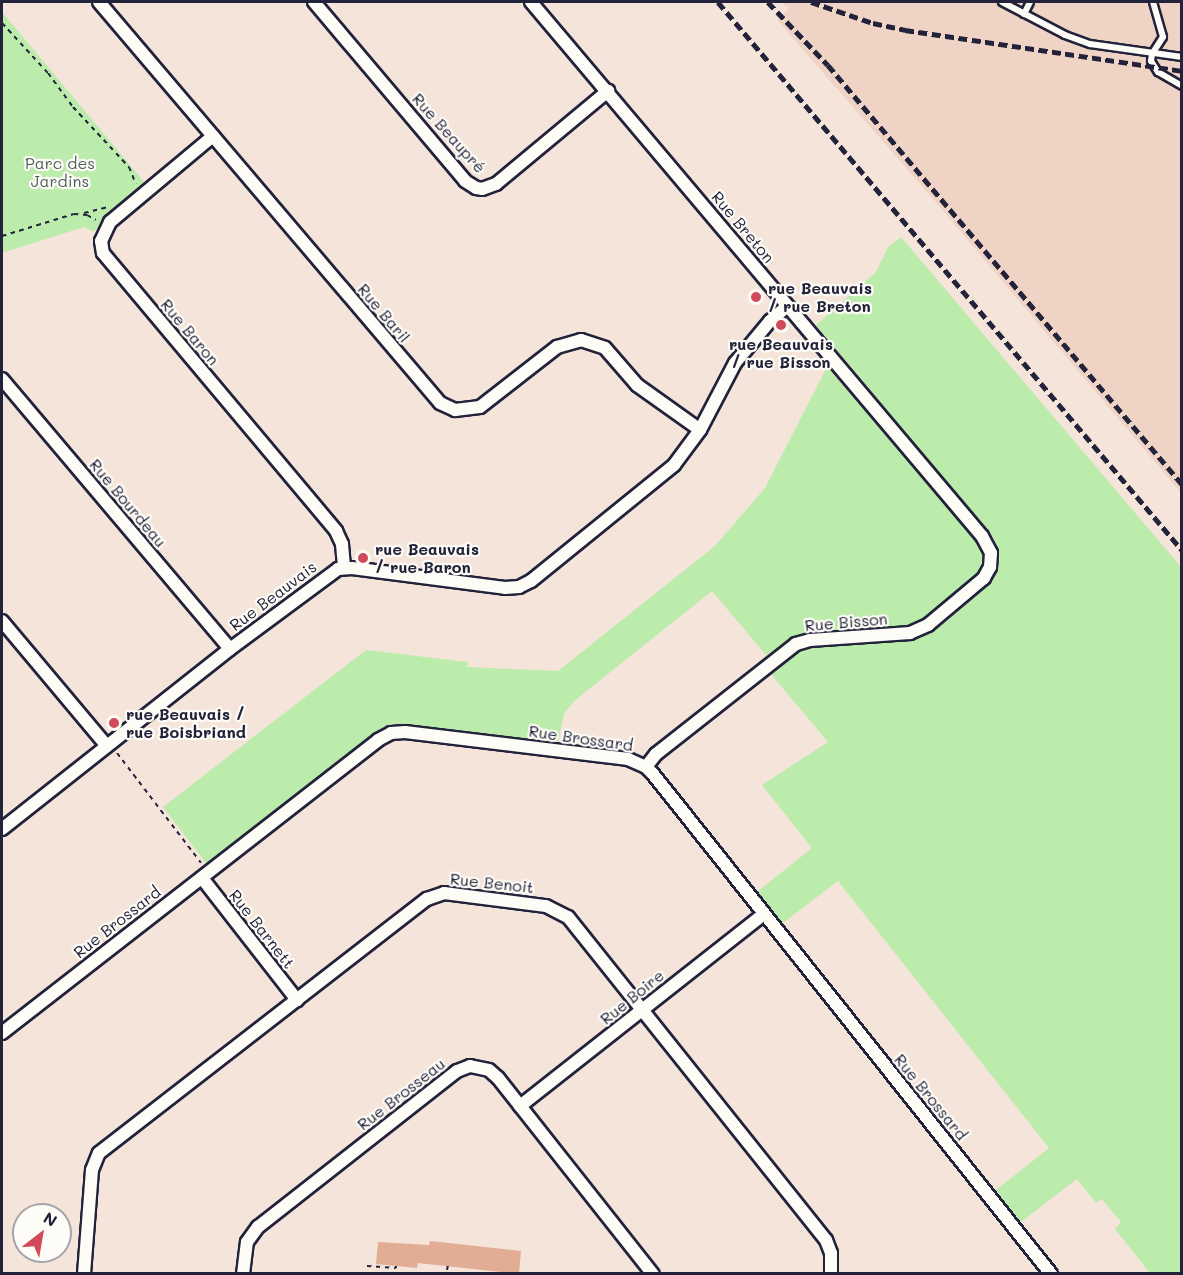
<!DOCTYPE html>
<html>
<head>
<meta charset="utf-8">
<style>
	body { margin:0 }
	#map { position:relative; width:1183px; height:1275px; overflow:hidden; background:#f5e4da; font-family:Mali,sans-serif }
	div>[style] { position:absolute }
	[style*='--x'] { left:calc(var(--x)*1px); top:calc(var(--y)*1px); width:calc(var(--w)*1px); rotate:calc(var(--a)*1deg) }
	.built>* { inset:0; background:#efd4c5 }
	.green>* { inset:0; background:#bbecab }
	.building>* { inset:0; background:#e1ad95 }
	.path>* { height:2px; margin-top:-1px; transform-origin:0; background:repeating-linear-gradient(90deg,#22223b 0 4.5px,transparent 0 9px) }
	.roads { filter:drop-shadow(2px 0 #22223b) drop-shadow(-2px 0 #22223b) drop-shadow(0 2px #22223b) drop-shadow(0 -2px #22223b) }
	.lane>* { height:6px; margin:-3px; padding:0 3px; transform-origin:3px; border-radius:3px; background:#fdfcf7 }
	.street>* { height:12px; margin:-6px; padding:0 6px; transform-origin:6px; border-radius:6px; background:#fdfcf7 }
	.rail>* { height:4.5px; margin-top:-2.25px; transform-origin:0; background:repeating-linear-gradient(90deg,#22223b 0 9px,transparent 0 13.5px) }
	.dots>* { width:16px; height:16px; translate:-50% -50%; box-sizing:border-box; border:3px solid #fdfcf7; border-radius:50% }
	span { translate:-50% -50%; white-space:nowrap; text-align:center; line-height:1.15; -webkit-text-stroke:4.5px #fdfcf7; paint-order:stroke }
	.street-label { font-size:16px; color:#22223b }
	.park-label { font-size:16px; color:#505f5d }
	.poi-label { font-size:16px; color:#22223b; font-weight:700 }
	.left { translate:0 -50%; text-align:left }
	.frame { position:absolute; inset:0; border:3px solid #22223b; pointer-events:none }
	.north { position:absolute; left:12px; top:1203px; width:60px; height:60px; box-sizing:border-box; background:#fdfcf7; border:2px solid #a5a5ac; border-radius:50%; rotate:31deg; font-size:16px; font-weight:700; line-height:24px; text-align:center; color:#22223b }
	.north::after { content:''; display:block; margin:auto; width:21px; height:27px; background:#d1495b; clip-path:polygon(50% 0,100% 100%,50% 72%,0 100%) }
</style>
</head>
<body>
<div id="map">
	<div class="built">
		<i style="clip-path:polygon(780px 2px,1181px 2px,1181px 493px,934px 200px,777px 20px,789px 8px)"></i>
	</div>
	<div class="green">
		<i style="clip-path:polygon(2px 12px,145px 183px,106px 215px,94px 232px,84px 227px,2px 253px)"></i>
		<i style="clip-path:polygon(901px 237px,1181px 567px,1181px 1273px,1150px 1273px,1115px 1229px,1121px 1222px,1102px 1199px,1096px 1203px,1077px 1179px,1021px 1222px,996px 1190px,1049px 1148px,838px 881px,783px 923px,757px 892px,812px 848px,762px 785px,828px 742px,771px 674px,788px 658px,808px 648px,920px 638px,946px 622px,990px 584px,1000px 559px,994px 538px,816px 325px,876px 272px,888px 247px)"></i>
		<i style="clip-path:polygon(827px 367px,980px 544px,984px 555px,978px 574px,919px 622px,906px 626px,804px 633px,766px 655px,712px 591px,574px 701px,564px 714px,558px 742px,390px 724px,375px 732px,206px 863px,163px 807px,366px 650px,468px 662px,467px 667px,558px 671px,715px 546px,765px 488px)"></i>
	</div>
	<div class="building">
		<i style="clip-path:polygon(430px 1241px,521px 1251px,519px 1274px,418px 1263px,417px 1268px,376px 1264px,378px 1242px,429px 1245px)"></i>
	</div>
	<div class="path">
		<i style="--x:2;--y:23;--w:68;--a:47.4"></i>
		<i style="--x:48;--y:73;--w:42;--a:53.7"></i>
		<i style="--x:73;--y:107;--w:82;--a:47"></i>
		<i style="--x:129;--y:167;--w:18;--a:68"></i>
		<i style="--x:84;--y:213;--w:25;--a:-14"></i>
		<i style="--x:2;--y:236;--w:75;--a:-17"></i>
		<i style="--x:74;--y:214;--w:13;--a:4"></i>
		<i style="--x:87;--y:215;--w:10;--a:29"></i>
		<i style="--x:117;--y:753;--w:138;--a:52.6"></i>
		<i style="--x:367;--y:1266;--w:29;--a:4"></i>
		<i style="--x:396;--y:1268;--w:2;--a:-90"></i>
		<i style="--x:447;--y:1270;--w:5;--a:-79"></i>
		<i style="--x:498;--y:1274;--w:2;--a:-90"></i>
	</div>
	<div class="roads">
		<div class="lane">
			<i style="--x:1002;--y:2;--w:71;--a:27.6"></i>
			<i style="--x:1065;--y:35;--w:27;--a:20"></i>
			<i style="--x:1090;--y:44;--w:93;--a:8"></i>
			<i style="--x:1153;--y:2;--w:36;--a:74"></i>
			<i style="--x:1163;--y:37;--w:20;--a:123"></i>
			<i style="--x:1152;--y:54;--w:7;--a:98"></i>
			<i style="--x:1151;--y:61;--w:13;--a:58"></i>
			<i style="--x:1158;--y:72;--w:28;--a:30"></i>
			<i style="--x:1024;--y:14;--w:13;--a:-63"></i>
		</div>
		<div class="street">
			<i style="--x:99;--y:2;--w:526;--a:49.62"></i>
			<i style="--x:440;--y:403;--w:17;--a:25"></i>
			<i style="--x:455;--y:410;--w:25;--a:-7"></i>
			<i style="--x:480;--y:407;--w:98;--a:-37.9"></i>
			<i style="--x:557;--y:347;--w:25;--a:-16"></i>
			<i style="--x:581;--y:340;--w:25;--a:18"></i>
			<i style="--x:605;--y:348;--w:49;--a:49.1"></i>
			<i style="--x:637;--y:385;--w:77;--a:35.5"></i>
			<i style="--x:314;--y:2;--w:234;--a:49.8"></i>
			<i style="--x:465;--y:181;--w:13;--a:32"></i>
			<i style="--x:476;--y:188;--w:6;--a:9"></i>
			<i style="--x:482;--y:189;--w:15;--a:-20"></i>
			<i style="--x:496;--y:184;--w:146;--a:-39.7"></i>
			<i style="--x:531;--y:2;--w:699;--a:49.82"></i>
			<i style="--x:982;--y:536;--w:19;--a:62"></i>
			<i style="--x:991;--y:553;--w:14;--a:94"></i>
			<i style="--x:990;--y:567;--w:13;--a:119"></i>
			<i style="--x:984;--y:578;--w:73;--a:140"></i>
			<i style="--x:928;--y:625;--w:20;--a:156"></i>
			<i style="--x:910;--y:633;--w:100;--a:176"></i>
			<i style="--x:810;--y:640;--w:15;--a:164"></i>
			<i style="--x:796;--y:644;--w:178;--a:141.8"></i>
			<i style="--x:656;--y:754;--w:16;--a:128"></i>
			<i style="--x:213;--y:136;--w:134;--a:140.1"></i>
			<i style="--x:110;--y:222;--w:21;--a:115"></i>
			<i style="--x:101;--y:241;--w:12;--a:81"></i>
			<i style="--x:103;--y:253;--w:363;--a:50"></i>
			<i style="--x:336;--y:531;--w:14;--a:65"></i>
			<i style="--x:342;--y:544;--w:24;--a:85"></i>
			<i style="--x:2;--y:379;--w:353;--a:49.8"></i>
			<i style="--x:2;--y:621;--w:163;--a:50"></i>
			<i style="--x:2;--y:829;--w:290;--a:-38.3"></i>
			<i style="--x:230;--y:649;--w:134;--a:-36.5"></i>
			<i style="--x:338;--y:569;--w:14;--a:-4"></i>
			<i style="--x:352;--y:568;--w:154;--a:7.4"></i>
			<i style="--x:505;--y:588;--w:14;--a:-4"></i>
			<i style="--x:519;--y:587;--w:13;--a:-27"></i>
			<i style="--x:531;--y:581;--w:184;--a:-39"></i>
			<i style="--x:674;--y:465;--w:44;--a:-53.4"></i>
			<i style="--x:700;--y:430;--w:76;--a:-62.4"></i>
			<i style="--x:735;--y:363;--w:55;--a:-50.2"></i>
			<i style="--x:770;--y:321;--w:23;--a:-41"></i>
			<i style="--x:202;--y:878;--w:155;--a:52.1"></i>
			<i style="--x:2;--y:1033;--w:477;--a:-37.9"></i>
			<i style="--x:378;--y:740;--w:15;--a:-28"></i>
			<i style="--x:391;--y:733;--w:14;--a:-4"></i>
			<i style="--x:405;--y:732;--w:225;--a:6.9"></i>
			<i style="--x:628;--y:759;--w:20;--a:24"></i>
			<i style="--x:646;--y:767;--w:10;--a:45"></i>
			<i style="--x:653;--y:774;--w:639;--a:51.48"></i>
			<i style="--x:520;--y:1106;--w:310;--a:-38.2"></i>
			<i style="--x:84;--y:1274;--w:104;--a:-85.6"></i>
			<i style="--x:92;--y:1170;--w:18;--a:-68"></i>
			<i style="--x:99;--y:1153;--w:415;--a:-37.8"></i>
			<i style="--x:427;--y:899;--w:18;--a:-19"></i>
			<i style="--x:444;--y:893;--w:103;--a:7.3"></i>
			<i style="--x:546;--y:906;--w:25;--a:27"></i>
			<i style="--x:568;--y:917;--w:413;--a:51.4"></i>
			<i style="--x:826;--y:1240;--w:14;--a:69"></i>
			<i style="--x:831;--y:1253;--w:21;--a:90"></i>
			<i style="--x:243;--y:1274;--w:32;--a:-83"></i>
			<i style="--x:247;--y:1242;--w:19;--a:-54"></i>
			<i style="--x:258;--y:1227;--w:253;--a:-38.1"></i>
			<i style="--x:457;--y:1071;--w:14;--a:-21"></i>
			<i style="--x:470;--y:1066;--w:19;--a:12"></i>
			<i style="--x:489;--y:1070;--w:12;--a:42"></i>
			<i style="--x:498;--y:1078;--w:250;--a:51.7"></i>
		</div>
	</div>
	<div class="rail">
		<i style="--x:718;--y:2;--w:718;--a:49.74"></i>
		<i style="--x:768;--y:2;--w:87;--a:46.4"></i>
		<i style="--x:828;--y:65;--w:549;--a:49.81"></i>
		<i style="--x:811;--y:2;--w:65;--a:18.7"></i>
		<i style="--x:873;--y:23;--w:33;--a:12"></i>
		<i style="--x:905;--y:30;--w:280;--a:8.4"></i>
	</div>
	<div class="dots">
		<i style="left:756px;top:297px;background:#d1495b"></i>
		<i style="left:781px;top:325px;background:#d1495b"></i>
		<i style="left:363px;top:558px;background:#d1495b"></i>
		<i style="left:114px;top:723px;background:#d1495b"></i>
	</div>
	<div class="street-label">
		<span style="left:449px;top:133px;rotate:48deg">Rue Beaupré</span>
		<span style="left:743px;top:227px;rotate:50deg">Rue Breton</span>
		<span style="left:384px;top:313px;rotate:50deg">Rue Baril</span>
		<span style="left:190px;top:332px;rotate:50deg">Rue Baron</span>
		<span style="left:128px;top:503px;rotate:50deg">Rue Bourdeau</span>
		<span style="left:273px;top:596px;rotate:-37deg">Rue Beauvais</span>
		<span style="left:846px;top:622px;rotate:-5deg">Rue Bisson</span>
		<span style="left:581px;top:738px;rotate:8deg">Rue Brossard</span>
		<span style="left:492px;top:883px;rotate:6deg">Rue Benoit</span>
		<span style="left:117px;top:922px;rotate:-38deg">Rue Brossard</span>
		<span style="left:262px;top:929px;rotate:52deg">Rue Barnett</span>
		<span style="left:632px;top:997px;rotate:-39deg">Rue Boire</span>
		<span style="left:401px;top:1094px;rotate:-38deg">Rue Brosseau</span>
		<span style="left:931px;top:1097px;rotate:51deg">Rue Brossard</span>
	</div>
	<div class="park-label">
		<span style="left:60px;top:172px">Parc des<br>Jardins</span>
	</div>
	<div class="poi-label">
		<span class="left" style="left:768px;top:297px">rue Beauvais<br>/ rue Breton</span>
		<span style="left:781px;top:353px">rue Beauvais<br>/ rue Bisson</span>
		<span class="left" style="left:375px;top:558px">rue Beauvais<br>/ rue Baron</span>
		<span class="left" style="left:126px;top:723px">rue Beauvais /<br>rue Boisbriand</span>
	</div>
	<div class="frame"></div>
	<div class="north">N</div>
</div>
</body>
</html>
